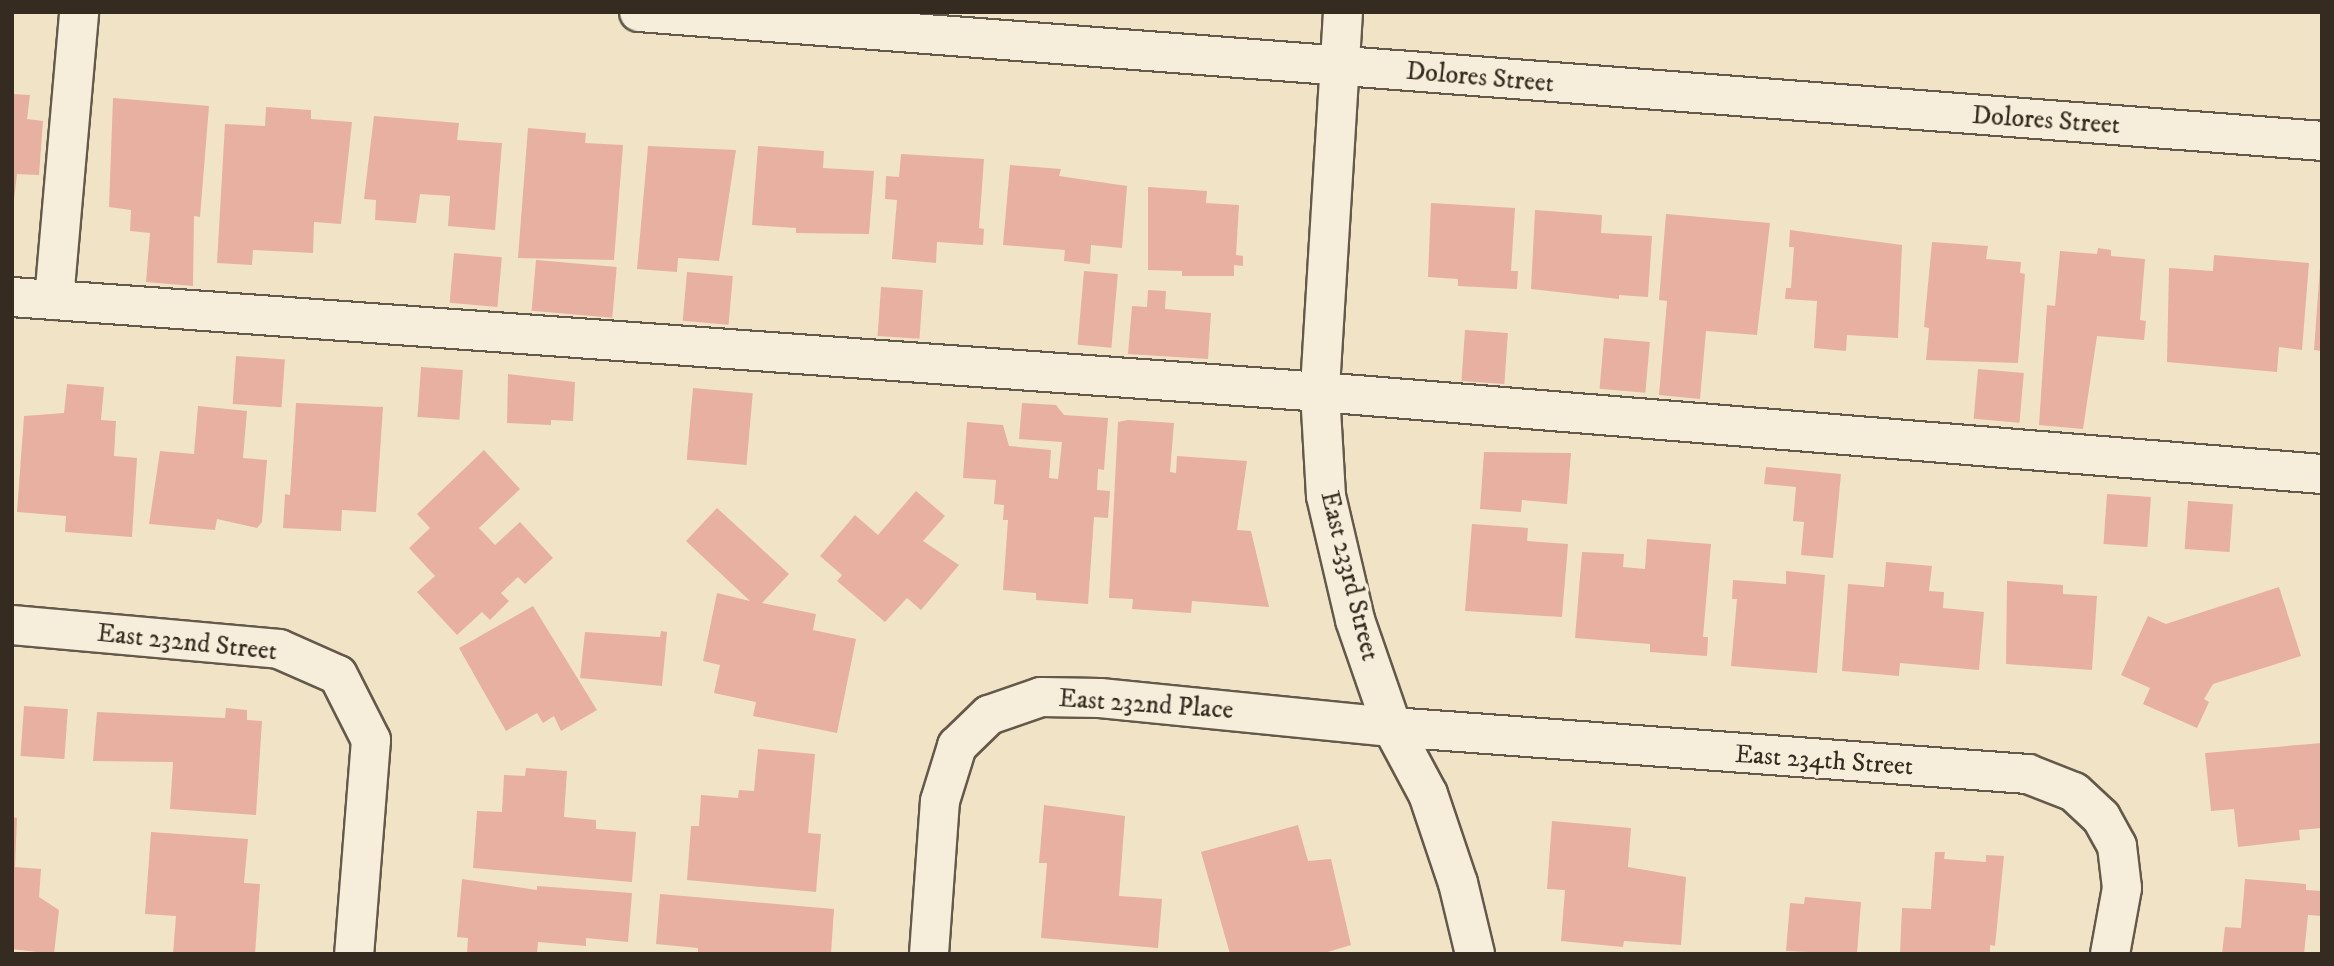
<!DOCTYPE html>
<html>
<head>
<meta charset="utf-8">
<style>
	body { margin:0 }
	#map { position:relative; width:2334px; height:966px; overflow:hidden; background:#f1e4c6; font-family:"IM FELL DW Pica",serif }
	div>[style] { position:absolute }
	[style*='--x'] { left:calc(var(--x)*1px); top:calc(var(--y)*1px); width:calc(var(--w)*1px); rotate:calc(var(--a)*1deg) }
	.building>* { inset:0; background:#e7b0a0; transform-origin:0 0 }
	.roads { filter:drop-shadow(2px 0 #64594a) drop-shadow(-2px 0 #64594a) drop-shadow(0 2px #64594a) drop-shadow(0 -2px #64594a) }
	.minor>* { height:38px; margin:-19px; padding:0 19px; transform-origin:19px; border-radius:19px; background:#f6edda }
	span { translate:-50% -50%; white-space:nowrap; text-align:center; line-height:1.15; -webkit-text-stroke:7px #f6edda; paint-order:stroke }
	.street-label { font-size:26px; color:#352b20 }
	.frame { position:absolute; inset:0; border:14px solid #352b20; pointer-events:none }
</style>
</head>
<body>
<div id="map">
	<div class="building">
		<i style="clip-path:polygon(12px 94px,30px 95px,27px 119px,43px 121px,39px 175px,17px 174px,14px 200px)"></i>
		<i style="clip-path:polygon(113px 98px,209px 106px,200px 217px,194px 216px,193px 286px,146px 282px,150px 233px,130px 231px,131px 210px,109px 207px)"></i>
		<i style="clip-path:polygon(266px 107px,311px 110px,311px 119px,352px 122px,341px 224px,314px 222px,313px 253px,253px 250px,252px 265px,217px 263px,225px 124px,265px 126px)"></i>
		<i style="clip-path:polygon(374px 116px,459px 123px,457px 140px,502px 143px,495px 230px,448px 226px,450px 196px,420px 194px,416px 223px,375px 220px,376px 200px,364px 199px)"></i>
		<i style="clip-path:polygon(528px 128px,586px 133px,585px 143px,623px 145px,614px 260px,518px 258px)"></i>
		<i style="clip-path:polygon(648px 146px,736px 150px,719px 261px,678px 258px,677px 272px,637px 269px)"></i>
		<i style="clip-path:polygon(758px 146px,824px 151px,823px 168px,874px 171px,869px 234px,796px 233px,796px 228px,752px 225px)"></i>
		<i style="clip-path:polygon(901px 154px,984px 159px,979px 228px,984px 229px,983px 245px,937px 242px,936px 263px,892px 259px,897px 200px,885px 199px,886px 176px,899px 177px)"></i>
		<i style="clip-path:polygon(1010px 165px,1061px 169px,1059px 176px,1127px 186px,1122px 248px,1091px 245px,1090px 264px,1064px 261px,1065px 250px,1003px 245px)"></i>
		<i style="clip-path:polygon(1148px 187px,1207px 191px,1206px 203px,1239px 205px,1236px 255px,1243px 256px,1243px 266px,1234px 265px,1234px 276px,1182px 276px,1182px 271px,1148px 270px)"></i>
		<i style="clip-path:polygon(1431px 203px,1515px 208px,1511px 271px,1518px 271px,1517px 289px,1458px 286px,1458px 279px,1428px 277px)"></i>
		<i style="clip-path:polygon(1535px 210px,1602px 215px,1601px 233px,1652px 236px,1648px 297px,1619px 295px,1619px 299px,1531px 289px)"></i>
		<i style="clip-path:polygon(1666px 214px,1770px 223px,1757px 335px,1706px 331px,1700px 399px,1659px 395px,1667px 301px,1659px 300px)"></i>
		<i style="clip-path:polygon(1790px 230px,1902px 245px,1898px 338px,1847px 335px,1846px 351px,1814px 348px,1817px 301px,1785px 299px,1786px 288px,1791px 288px,1794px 247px,1789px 247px)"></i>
		<i style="clip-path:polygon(1932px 242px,1988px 246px,1986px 259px,2021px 262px,2020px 273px,2025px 274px,2018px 363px,1926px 360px,1929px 328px,1924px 327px)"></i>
		<i style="clip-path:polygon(2098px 248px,2111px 250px,2111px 256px,2145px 259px,2140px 320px,2146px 321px,2144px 340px,2097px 336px,2083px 429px,2039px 425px,2047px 305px,2055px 306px,2060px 251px,2097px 254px)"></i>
		<i style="left:454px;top:253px;width:48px;height:50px;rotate:5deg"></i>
		<i style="clip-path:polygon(2214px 255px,2309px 263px,2302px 350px,2279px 347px,2277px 372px,2167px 362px,2169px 268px,2213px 271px)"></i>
		<i style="left:536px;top:260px;width:81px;height:51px;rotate:5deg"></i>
		<i style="clip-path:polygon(2320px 267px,2322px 267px,2322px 351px,2314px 350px)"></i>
		<i style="left:1084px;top:271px;width:34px;height:74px;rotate:5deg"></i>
		<i style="left:687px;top:272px;width:46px;height:49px;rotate:5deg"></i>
		<i style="left:881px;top:287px;width:42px;height:49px;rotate:4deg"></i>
		<i style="clip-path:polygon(1148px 290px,1166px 291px,1165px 309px,1211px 313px,1208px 359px,1128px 354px,1132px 306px,1147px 307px)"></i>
		<i style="left:1465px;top:330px;width:43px;height:51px;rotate:4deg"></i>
		<i style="left:1604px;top:338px;width:46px;height:51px;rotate:5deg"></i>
		<i style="left:236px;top:356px;width:49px;height:48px;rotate:4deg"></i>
		<i style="left:421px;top:367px;width:42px;height:50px;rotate:4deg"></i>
		<i style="left:1978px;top:369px;width:46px;height:50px;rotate:5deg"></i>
		<i style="clip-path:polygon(508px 374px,575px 382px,573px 421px,551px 420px,551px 425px,507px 423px)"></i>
		<i style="clip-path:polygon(67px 384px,104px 387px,101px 420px,116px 421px,114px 456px,137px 458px,132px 537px,65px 532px,66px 516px,17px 512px,24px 416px,64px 413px)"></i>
		<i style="left:693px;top:388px;width:60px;height:72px;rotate:5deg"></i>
		<i style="clip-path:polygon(296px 403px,383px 407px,376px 512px,342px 510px,341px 531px,283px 528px,285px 494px,290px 495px)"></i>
		<i style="clip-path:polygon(1022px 403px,1056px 405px,1064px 415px,1108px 418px,1104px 470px,1098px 469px,1097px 490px,1110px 491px,1108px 518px,1094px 517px,1088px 604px,1036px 600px,1036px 593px,1003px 590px,1008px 520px,1003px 520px,1004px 505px,994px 504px,996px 480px,963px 478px,967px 422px,1003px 425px,1009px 446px,1051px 450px,1049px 478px,1058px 479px,1062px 442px,1019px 439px)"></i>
		<i style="clip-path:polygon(198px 406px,247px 411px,243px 458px,267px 460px,262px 522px,257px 528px,217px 519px,215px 530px,149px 524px,160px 451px,194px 454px)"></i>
		<i style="clip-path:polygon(1128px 420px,1174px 423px,1170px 472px,1176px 473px,1177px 456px,1247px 461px,1237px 530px,1251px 531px,1269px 607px,1192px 601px,1191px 613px,1132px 609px,1133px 599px,1109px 598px,1118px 422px)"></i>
		<i style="clip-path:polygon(484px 450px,520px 489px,479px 528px,495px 545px,520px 522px,553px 558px,525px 584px,518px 577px,501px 593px,509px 601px,490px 620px,482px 612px,457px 635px,417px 592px,435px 576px,409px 548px,430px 528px,417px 514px)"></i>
		<i style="clip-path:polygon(1484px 452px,1571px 453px,1567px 504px,1522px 500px,1521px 512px,1480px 509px)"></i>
		<i style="clip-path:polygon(1766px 467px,1841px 474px,1833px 558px,1801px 555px,1804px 522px,1793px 521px,1796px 487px,1764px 484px)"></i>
		<i style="clip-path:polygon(916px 491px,945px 516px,923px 541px,959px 565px,921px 610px,907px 598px,885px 622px,837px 581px,842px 575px,820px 556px,855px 515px,878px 535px)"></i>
		<i style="left:2107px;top:494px;width:44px;height:50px;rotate:4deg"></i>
		<i style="left:2188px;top:501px;width:45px;height:48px;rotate:4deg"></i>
		<i style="clip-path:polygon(717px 508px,789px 574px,762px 603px,816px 614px,813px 630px,856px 639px,837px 733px,753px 716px,756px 702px,714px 693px,720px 665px,703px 661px,717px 593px,750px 601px,686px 541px)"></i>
		<i style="clip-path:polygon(1472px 524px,1528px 528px,1527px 541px,1568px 544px,1562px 617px,1465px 611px)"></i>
		<i style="clip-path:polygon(1647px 539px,1711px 544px,1703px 637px,1708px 637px,1707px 656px,1650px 652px,1650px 644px,1575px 638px,1582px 552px,1624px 554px,1623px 567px,1645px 569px)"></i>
		<i style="clip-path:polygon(1886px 562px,1932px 566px,1929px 591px,1944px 592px,1943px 608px,1984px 612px,1979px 670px,1900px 663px,1899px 676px,1842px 671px,1848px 584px,1884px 587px)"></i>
		<i style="clip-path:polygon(1786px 571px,1825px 575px,1817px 673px,1731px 666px,1737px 599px,1732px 599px,1733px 580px,1786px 584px)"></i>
		<i style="clip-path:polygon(2007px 581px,2063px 585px,2063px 594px,2097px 596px,2092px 670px,2006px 664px)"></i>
		<i style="clip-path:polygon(2279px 587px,2301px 656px,2213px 684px,2204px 699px,2209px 702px,2197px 728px,2143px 704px,2150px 688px,2121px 675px,2148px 616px,2166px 624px)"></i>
		<i style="clip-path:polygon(533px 606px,597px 710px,561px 731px,554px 716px,543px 723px,537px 713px,506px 731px,459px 648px)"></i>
		<i style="clip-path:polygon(661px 631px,667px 632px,662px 686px,580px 678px,585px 632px,660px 637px)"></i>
		<i style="left:24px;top:706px;width:44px;height:50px;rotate:4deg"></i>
		<i style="clip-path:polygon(226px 708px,247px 710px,247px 720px,262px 721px,256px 815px,170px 809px,173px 762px,93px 761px,97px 712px,225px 718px)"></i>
		<i style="clip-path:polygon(2322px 743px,2322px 828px,2299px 830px,2300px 840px,2238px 847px,2234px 809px,2211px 811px,2205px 753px)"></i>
		<i style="clip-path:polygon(758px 749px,815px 754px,808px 833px,821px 834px,816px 892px,687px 880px,691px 826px,699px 826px,701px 795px,738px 798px,739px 790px,754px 791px)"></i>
		<i style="clip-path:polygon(526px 768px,567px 771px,564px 817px,596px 820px,596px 829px,636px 832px,632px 882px,473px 868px,477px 811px,502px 812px,504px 775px,525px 776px)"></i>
		<i style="clip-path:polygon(1044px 805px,1125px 816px,1119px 896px,1162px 899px,1158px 948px,1041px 938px,1047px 863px,1039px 863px)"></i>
		<i style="clip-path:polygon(12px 817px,17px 818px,15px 867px,41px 869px,39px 897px,59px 910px,54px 954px,12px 949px)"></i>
		<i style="clip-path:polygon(1552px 821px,1631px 828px,1628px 867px,1686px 877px,1681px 945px,1624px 941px,1623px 947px,1561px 941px,1565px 890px,1547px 889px)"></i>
		<i style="clip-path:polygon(1298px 825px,1308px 861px,1331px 859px,1351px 945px,1321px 954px,1230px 954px,1201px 852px)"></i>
		<i style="clip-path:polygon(151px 832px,248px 839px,244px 883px,260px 884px,255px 954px,173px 954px,176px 916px,145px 914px)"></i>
		<i style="clip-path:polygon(1935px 852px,1945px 852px,1944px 859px,1986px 862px,1986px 855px,2004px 856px,1995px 946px,1990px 945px,1990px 954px,1900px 954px,1902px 908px,1931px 909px)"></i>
		<i style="clip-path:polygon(462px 879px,537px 890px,537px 886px,632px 893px,628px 942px,586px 938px,586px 946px,538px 942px,537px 954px,467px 954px,468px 938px,457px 937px)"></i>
		<i style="clip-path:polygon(2245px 879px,2306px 884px,2306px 890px,2322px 891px,2321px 916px,2308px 915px,2304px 954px,2222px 954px,2225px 927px,2241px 928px)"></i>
		<i style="clip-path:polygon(660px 894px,834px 909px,831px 954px,698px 954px,698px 948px,656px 944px)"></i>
		<i style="clip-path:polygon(1805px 897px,1861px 902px,1857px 954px,1786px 951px,1790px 903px,1804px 904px)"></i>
	</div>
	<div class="roads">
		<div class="minor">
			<i style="--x:639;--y:12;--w:1688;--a:4.38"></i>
			<i style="--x:1343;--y:12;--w:381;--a:93.5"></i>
			<i style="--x:1320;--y:392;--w:104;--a:86.7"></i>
			<i style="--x:1326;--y:496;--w:127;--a:76.8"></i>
			<i style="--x:1355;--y:620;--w:113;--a:70.9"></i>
			<i style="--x:1392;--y:727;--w:76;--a:61.8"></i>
			<i style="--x:1428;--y:794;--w:94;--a:71.4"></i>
			<i style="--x:1458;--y:883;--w:73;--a:76.5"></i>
			<i style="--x:12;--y:297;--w:1311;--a:4.15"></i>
			<i style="--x:1320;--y:392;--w:1005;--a:4.68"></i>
			<i style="--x:54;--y:300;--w:289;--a:-85"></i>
			<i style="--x:12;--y:625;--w:268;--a:5.1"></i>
			<i style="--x:279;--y:649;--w:64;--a:23.8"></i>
			<i style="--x:338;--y:675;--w:73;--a:63.1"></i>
			<i style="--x:371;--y:740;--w:215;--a:94.5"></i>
			<i style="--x:929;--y:954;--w:153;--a:-85.9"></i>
			<i style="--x:940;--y:801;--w:58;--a:-72.8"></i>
			<i style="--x:957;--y:746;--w:45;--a:-44.1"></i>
			<i style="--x:989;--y:715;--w:55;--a:-19.1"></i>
			<i style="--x:1041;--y:697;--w:59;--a:1"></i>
			<i style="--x:1100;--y:698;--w:293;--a:5.7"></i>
			<i style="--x:1392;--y:727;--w:638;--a:4.23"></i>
			<i style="--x:2028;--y:774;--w:49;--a:21.4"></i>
			<i style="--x:2074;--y:792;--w:37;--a:43"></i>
			<i style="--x:2101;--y:817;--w:33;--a:61"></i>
			<i style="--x:2117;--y:846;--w:42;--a:83.2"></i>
			<i style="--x:2122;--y:888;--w:67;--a:100.3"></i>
		</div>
	</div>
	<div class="street-label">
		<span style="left:1480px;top:78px;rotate:5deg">Dolores Street</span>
		<span style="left:2046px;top:121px;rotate:4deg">Dolores Street</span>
		<span style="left:1349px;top:576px;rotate:76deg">East 233rd Street</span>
		<span style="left:187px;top:643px;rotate:6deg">East 232nd Street</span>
		<span style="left:1146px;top:705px;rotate:4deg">East 232nd Place</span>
		<span style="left:1824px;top:761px;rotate:4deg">East 234th Street</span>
	</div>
	<div class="frame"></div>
</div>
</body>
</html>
